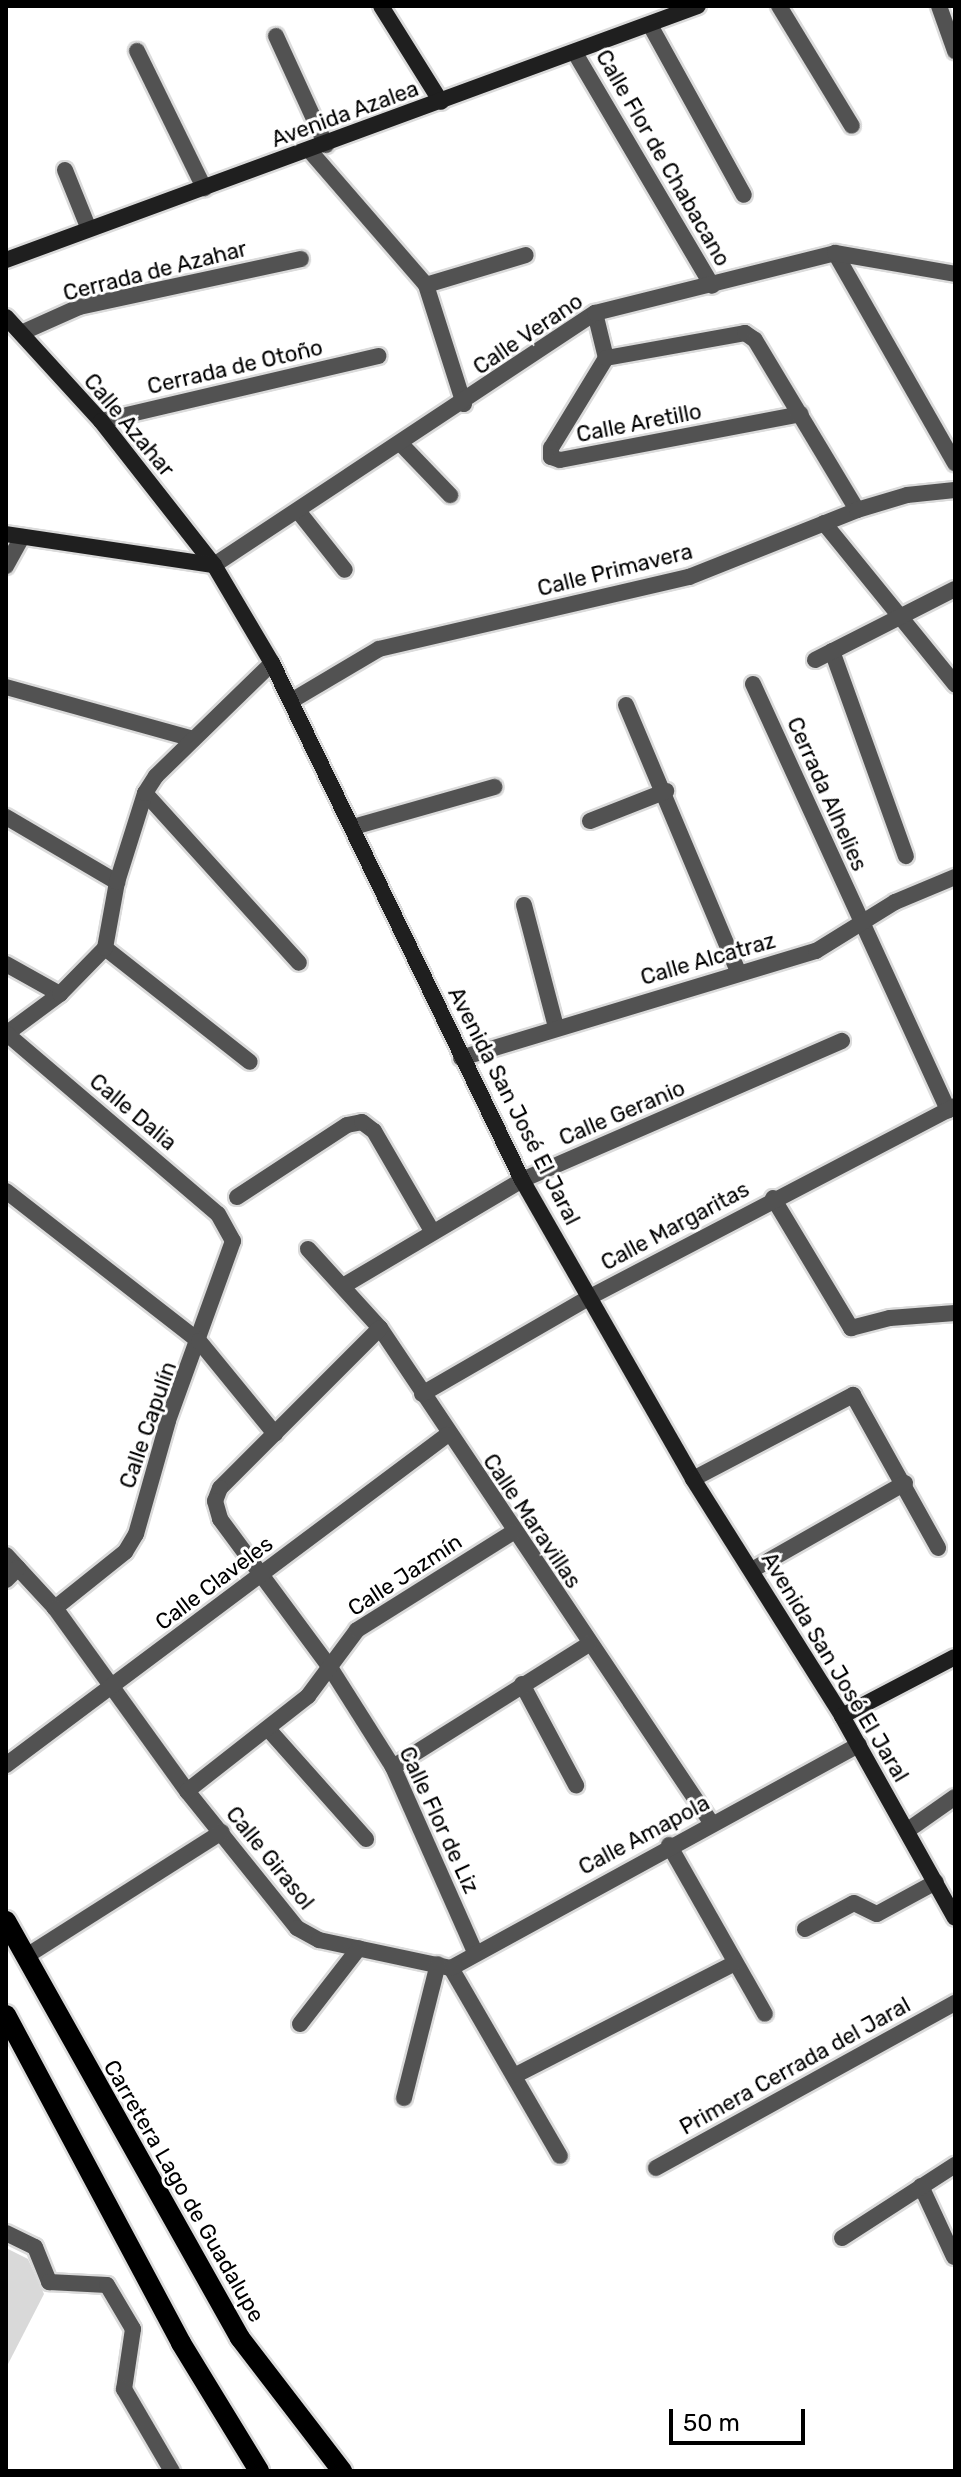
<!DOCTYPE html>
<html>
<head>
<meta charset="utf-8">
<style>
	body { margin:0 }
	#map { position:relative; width:961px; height:2477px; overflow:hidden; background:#fff; font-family:Rubik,sans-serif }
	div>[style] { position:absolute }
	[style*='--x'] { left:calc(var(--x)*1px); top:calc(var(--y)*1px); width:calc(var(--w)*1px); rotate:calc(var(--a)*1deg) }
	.green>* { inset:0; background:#d9d9d9 }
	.roads { filter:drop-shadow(2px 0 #dbdbdb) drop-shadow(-2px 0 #dbdbdb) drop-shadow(0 2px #dbdbdb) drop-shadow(0 -2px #dbdbdb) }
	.street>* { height:16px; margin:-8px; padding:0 8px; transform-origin:8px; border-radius:8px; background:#525252 }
	.secondary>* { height:16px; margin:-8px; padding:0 8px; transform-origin:8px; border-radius:8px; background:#1f1f1f }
	.primary>* { height:20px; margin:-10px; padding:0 10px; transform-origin:10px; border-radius:10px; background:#000 }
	span { translate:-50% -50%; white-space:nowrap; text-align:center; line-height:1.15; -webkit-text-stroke:6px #fff; paint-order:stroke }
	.street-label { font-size:22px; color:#000 }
	.frame { position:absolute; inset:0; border:8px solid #000; pointer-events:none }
	.scale { position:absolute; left:669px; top:2409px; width:136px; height:36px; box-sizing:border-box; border:4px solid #000; border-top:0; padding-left:10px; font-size:24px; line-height:28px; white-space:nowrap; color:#000; -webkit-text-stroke:6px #fff; paint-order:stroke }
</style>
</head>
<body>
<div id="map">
	<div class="green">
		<i style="clip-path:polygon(6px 2248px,28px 2259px,44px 2294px,7px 2366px)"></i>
	</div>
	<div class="roads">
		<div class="street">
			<i style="--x:779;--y:6;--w:140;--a:58.7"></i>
			<i style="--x:939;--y:6;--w:48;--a:70.4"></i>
			<i style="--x:650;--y:25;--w:194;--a:61.1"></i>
			<i style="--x:276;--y:36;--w:120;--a:65.4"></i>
			<i style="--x:137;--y:51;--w:153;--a:63.9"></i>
			<i style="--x:575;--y:53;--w:270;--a:59.5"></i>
			<i style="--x:310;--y:151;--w:177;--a:49.1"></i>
			<i style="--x:426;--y:285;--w:125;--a:72.3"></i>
			<i style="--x:65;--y:170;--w:61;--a:68"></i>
			<i style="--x:835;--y:253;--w:242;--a:60.3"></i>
			<i style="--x:426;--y:285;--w:104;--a:-16.7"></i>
			<i style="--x:595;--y:313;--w:46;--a:76.3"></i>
			<i style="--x:606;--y:358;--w:105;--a:121.4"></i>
			<i style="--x:551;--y:448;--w:9;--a:90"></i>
			<i style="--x:551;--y:457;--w:9;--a:18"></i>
			<i style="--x:560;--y:460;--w:245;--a:-10.8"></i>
			<i style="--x:21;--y:333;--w:64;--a:-24.1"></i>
			<i style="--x:79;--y:307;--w:227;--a:-12.2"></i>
			<i style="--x:606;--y:358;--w:141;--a:-10.2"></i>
			<i style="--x:745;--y:333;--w:12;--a:35"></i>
			<i style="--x:755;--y:340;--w:198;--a:59"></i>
			<i style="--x:101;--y:421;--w:285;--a:-13.2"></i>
			<i style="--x:401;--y:444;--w:71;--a:46.1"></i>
			<i style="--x:298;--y:511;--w:75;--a:51.5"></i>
			<i style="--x:824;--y:523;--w:208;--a:50.9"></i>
			<i style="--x:214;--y:565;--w:457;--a:-33.5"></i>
			<i style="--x:595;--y:313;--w:247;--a:-14"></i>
			<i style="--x:835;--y:253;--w:122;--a:9.9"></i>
			<i style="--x:6;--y:566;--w:33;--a:-61"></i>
			<i style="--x:832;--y:651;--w:218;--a:70.2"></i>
			<i style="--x:815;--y:660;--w:157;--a:-26.9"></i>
			<i style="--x:753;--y:684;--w:469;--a:65.4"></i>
			<i style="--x:6;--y:687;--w:194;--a:15.5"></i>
			<i style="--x:291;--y:701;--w:102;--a:-30.6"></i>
			<i style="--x:379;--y:649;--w:318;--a:-13.1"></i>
			<i style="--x:689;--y:577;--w:181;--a:-21.7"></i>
			<i style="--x:857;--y:510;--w:52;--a:-16.7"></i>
			<i style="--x:907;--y:495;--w:48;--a:-5.9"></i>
			<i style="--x:626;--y:705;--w:289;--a:67.2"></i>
			<i style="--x:145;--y:793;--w:229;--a:47.8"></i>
			<i style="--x:6;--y:817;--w:129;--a:30.4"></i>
			<i style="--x:590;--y:821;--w:82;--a:-21.5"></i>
			<i style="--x:353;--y:827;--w:147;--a:-15.8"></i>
			<i style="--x:524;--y:905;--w:126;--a:75.3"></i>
			<i style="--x:105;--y:948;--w:184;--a:38.2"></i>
			<i style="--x:6;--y:964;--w:62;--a:29.1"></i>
			<i style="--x:6;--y:1034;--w:67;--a:-36.5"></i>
			<i style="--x:60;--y:994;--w:64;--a:-45.6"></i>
			<i style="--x:105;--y:948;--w:67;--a:-79.7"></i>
			<i style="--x:117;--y:882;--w:93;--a:-72.5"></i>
			<i style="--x:145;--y:793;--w:20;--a:-57"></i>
			<i style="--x:156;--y:776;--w:162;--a:-44.2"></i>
			<i style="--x:7;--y:1034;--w:277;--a:40.5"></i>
			<i style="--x:218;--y:1214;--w:31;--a:61"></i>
			<i style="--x:233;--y:1241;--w:191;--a:109.9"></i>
			<i style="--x:168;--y:1421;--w:117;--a:105.8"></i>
			<i style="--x:136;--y:1534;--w:21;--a:121"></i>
			<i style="--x:125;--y:1552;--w:90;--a:141.3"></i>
			<i style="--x:461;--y:1058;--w:371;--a:-16.8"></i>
			<i style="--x:816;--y:951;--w:93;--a:-31.8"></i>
			<i style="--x:895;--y:902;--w:65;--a:-22.6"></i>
			<i style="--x:6;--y:1191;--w:244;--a:37.9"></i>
			<i style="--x:199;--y:1341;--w:120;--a:50.7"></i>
			<i style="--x:237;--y:1197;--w:131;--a:-33.2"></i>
			<i style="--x:347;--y:1125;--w:15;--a:-11"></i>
			<i style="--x:362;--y:1122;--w:15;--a:37"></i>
			<i style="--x:374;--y:1131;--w:116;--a:59.9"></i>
			<i style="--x:773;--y:1198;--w:152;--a:59"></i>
			<i style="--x:851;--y:1328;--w:40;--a:-14.4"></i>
			<i style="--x:890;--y:1318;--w:65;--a:-4.4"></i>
			<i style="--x:308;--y:1249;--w:107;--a:47.7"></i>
			<i style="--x:380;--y:1328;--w:597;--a:56.2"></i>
			<i style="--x:343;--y:1286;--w:208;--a:-30.6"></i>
			<i style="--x:522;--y:1180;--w:349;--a:-23.5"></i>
			<i style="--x:380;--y:1328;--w:226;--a:135"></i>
			<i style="--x:220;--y:1488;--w:14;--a:111"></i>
			<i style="--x:215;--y:1501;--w:19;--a:74"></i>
			<i style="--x:220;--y:1519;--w:187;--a:53.5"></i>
			<i style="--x:331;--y:1669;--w:116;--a:57.7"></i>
			<i style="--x:393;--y:1767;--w:202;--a:66.1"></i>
			<i style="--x:422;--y:1394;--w:194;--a:-30"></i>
			<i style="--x:590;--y:1297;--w:412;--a:-27.6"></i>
			<i style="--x:693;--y:1479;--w:181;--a:-27.7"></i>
			<i style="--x:853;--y:1395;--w:175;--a:60.9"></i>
			<i style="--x:6;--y:1555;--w:72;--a:47.2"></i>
			<i style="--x:55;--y:1608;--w:226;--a:54.2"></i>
			<i style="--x:187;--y:1791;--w:176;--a:51.2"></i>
			<i style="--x:297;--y:1928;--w:25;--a:29"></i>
			<i style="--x:319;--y:1940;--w:135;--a:12"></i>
			<i style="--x:451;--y:1968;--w:217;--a:59.9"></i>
			<i style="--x:752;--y:1570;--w:176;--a:-29.6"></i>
			<i style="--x:6;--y:1580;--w:17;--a:-45"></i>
			<i style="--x:522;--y:1684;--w:115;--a:61.9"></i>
			<i style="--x:269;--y:1730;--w:146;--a:48.3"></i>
			<i style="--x:6;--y:1765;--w:551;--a:-36.81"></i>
			<i style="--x:393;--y:1767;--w:231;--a:-32.1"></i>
			<i style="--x:187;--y:1791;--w:154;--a:-38.1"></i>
			<i style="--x:308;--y:1696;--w:82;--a:-53.4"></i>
			<i style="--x:357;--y:1630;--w:184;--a:-32.1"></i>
			<i style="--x:908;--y:1830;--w:57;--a:-35.1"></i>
			<i style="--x:669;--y:1845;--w:194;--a:60.4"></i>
			<i style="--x:805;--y:1929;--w:55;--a:-28"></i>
			<i style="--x:854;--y:1903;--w:25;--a:26"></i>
			<i style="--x:877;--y:1914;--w:67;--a:-28.5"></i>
			<i style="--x:25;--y:1957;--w:233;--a:-32.4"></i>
			<i style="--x:451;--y:1968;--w:465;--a:-28.7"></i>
			<i style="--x:300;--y:2024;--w:96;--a:-52.2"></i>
			<i style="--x:516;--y:2075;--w:246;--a:-27.1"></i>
			<i style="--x:404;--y:2098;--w:138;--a:-75.8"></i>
			<i style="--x:656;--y:2168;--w:342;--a:-28.9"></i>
			<i style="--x:921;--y:2186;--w:78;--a:65.1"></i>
			<i style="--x:6;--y:2233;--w:32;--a:26"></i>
			<i style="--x:35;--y:2247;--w:38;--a:68"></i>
			<i style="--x:49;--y:2282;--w:58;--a:3"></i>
			<i style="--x:107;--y:2285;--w:51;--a:59.4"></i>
			<i style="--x:133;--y:2329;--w:61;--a:98.5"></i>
			<i style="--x:124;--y:2389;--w:95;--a:59.7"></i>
			<i style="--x:842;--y:2238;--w:135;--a:-32.9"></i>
		</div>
		<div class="secondary">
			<i style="--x:381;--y:6;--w:113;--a:58"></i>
			<i style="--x:6;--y:260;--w:737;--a:-20.16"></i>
			<i style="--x:6;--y:317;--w:141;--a:47.6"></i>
			<i style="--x:101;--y:421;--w:183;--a:51.9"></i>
			<i style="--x:214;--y:565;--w:114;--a:59.4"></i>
			<i style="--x:272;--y:663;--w:574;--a:64.19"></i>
			<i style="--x:522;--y:1180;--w:344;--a:60.2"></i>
			<i style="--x:693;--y:1479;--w:280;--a:57.8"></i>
			<i style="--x:842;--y:1716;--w:231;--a:60.8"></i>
			<i style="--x:6;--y:534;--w:210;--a:8.5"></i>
			<i style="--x:842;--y:1716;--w:127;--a:-27.6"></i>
		</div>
		<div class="primary">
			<i style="--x:6;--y:1921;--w:478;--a:60.7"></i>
			<i style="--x:240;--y:2338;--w:168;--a:52.5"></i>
			<i style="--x:6;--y:2015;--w:372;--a:61.9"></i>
			<i style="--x:181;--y:2343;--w:150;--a:58.6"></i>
		</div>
	</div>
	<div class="street-label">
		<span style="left:345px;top:114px;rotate:-20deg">Avenida Azalea</span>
		<span style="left:663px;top:158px;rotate:60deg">Calle Flor de Chabacano</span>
		<span style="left:155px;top:271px;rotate:-14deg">Cerrada de Azahar</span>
		<span style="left:528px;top:334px;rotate:-34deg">Calle Verano</span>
		<span style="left:235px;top:367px;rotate:-13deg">Cerrada de Otoño</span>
		<span style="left:639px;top:423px;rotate:-11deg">Calle Aretillo</span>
		<span style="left:129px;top:425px;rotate:50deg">Calle Azahar</span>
		<span style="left:615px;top:570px;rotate:-14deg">Calle Primavera</span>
		<span style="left:827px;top:794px;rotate:66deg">Cerrada Alhelies</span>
		<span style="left:708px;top:959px;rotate:-16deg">Calle Alcatraz</span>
		<span style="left:514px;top:1106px;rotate:63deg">Avenida San José El Jaral</span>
		<span style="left:133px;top:1112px;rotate:40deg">Calle Dalia</span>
		<span style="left:622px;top:1113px;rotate:-23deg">Calle Geranio</span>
		<span style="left:675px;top:1226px;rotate:-28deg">Calle Margaritas</span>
		<span style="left:148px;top:1425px;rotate:-71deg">Calle Capulín</span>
		<span style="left:532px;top:1521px;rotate:56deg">Calle Maravillas</span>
		<span style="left:405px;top:1575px;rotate:-33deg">Calle Jazmín</span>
		<span style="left:214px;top:1583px;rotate:-37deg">Calle Claveles</span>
		<span style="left:835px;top:1667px;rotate:59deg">Avenida San José El Jaral</span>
		<span style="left:439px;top:1820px;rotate:65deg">Calle Flor de Liz</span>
		<span style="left:644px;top:1835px;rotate:-28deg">Calle Amapola</span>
		<span style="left:270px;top:1858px;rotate:51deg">Calle Girasol</span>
		<span style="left:795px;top:2066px;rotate:-29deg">Primera Cerrada del Jaral</span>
		<span style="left:184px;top:2191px;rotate:60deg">Carretera Lago de Guadalupe</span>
	</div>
	<div class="frame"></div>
	<div class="scale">50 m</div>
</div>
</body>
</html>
